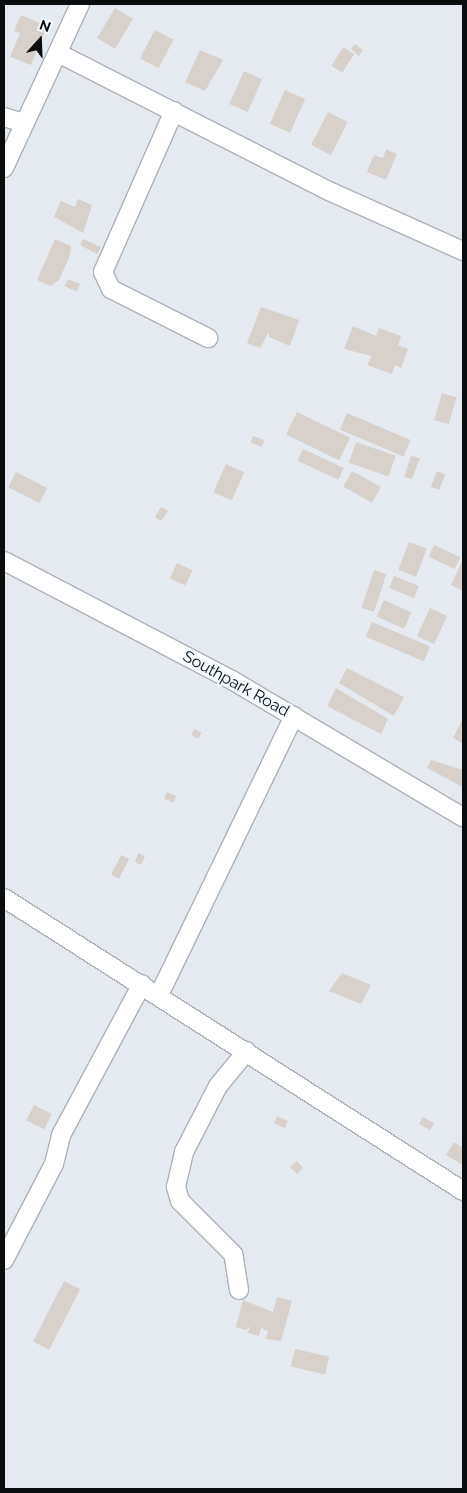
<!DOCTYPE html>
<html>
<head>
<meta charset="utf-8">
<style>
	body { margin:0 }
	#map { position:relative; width:467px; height:1493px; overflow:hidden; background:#e4eaf0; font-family:Raleway,sans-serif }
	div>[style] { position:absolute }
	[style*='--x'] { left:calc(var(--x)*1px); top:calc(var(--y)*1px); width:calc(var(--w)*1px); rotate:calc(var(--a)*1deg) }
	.building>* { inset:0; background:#d7d0cb; transform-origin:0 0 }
	.roads { filter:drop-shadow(1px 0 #acb2b8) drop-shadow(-1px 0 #acb2b8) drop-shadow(0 1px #acb2b8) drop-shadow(0 -1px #acb2b8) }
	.minor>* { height:18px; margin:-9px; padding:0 9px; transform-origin:9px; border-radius:9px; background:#fff }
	span { translate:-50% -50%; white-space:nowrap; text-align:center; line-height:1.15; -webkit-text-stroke:4.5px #f1f8fe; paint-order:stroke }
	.street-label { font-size:16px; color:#0a0c0e }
	.frame { position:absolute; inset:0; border:5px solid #0a0c0e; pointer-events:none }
	.north { position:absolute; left:15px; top:15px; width:50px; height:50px; -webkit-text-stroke:4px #f1f8fe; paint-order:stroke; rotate:20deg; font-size:14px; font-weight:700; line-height:20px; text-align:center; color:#0a0c0e }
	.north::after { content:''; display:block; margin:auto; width:18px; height:22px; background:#0a0c0e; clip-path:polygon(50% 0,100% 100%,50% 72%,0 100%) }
</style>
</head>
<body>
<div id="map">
	<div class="building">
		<i style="left:115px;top:8px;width:21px;height:35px;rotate:31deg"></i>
		<i style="clip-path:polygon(21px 15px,47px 26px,31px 65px,10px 57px,20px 33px,14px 31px)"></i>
		<i style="left:155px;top:30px;width:21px;height:32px;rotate:28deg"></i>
		<i style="clip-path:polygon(355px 44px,363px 50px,359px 56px,351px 49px)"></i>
		<i style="left:343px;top:47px;width:13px;height:22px;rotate:32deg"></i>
		<i style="clip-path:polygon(200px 50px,223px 60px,205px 91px,185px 82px)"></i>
		<i style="left:244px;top:71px;width:20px;height:36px;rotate:24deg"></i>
		<i style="left:285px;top:90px;width:22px;height:37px;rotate:24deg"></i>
		<i style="left:328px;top:112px;width:22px;height:37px;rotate:27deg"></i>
		<i style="clip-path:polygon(386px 149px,397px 154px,386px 180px,367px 172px,374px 155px,383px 158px)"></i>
		<i style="clip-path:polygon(78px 199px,92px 205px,83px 233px,54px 217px,61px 201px,75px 207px)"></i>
		<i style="clip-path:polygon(55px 239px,71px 246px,70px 255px,59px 280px,50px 286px,37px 280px)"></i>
		<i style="clip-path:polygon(83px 239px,101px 247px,97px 254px,80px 245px)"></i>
		<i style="left:68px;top:279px;width:13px;height:8px;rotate:23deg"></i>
		<i style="clip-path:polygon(261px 307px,299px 320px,290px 346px,269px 337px,269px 332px,260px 348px,247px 343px)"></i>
		<i style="clip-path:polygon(353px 326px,376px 336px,379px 328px,401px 336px,398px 345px,408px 349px,401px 368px,395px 365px,392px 374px,367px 365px,372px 356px,344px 349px)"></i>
		<i style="left:442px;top:393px;width:15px;height:28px;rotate:16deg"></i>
		<i style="left:297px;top:412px;width:59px;height:25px;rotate:26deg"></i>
		<i style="left:347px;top:413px;width:69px;height:18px;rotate:23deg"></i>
		<i style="left:253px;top:436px;width:12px;height:7px;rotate:20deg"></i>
		<i style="left:356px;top:442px;width:42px;height:22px;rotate:19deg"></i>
		<i style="left:303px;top:449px;width:45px;height:13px;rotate:25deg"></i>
		<i style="clip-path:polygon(411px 456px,420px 458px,412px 479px,404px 477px)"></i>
		<i style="left:226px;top:464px;width:20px;height:31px;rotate:24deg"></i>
		<i style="left:352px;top:471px;width:33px;height:18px;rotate:29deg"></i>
		<i style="left:437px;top:471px;width:9px;height:17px;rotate:21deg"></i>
		<i style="left:16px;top:472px;width:35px;height:17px;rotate:27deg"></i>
		<i style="clip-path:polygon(161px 507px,168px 511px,161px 521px,155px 517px)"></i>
		<i style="left:409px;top:542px;width:19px;height:30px;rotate:21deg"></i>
		<i style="left:434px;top:545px;width:29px;height:13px;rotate:25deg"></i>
		<i style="clip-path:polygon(463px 559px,463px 591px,451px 585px)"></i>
		<i style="left:177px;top:563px;width:17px;height:17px;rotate:25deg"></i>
		<i style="left:374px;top:570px;width:13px;height:40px;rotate:18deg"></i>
		<i style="left:394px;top:576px;width:27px;height:13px;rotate:22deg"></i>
		<i style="left:384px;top:600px;width:30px;height:18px;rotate:24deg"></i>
		<i style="left:430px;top:608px;width:19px;height:31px;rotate:25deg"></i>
		<i style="left:372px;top:622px;width:63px;height:16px;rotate:23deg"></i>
		<i style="clip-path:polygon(347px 668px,404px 697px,394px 716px,339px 683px)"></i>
		<i style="clip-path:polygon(336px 688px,388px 719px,381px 734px,327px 706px)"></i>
		<i style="clip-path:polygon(463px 718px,463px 744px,453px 738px)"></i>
		<i style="left:194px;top:729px;width:8px;height:7px;rotate:23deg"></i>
		<i style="clip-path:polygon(431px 760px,463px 770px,463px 787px,427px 768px)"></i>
		<i style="left:167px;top:792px;width:10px;height:7px;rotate:24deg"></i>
		<i style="clip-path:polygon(138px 853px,145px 856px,141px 865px,135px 862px)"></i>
		<i style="left:121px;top:855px;width:9px;height:22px;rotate:27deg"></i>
		<i style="clip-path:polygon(342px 973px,371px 985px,361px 1004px,329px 991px)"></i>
		<i style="left:34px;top:1105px;width:20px;height:17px;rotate:27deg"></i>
		<i style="left:277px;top:1116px;width:12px;height:8px;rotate:24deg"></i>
		<i style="left:423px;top:1117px;width:13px;height:8px;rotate:29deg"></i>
		<i style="clip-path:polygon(454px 1142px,463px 1148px,463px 1165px,446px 1155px)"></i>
		<i style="clip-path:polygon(297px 1161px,303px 1168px,297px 1174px,290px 1167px)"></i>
		<i style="left:64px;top:1281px;width:18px;height:68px;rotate:27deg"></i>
		<i style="clip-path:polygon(277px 1297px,292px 1301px,281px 1341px,266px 1339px,268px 1331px,261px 1328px,259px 1336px,248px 1333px,250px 1326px,246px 1330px,236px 1327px,243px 1300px,273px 1312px)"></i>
		<i style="left:295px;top:1349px;width:35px;height:18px;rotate:13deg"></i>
	</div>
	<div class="roads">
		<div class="minor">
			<i style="--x:58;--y:53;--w:306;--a:27"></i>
			<i style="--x:331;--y:192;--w:145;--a:24.1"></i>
			<i style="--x:174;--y:111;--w:176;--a:113.8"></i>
			<i style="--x:103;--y:272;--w:19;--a:65"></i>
			<i style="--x:111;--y:289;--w:109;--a:26.8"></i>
			<i style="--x:4;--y:117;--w:21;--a:17"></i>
			<i style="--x:4;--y:168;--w:181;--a:-65.1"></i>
			<i style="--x:4;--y:561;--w:257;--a:27.6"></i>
			<i style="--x:232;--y:680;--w:269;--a:30.7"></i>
			<i style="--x:4;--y:898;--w:545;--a:32.55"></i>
			<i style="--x:159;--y:995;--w:310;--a:-64.2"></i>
			<i style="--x:4;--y:1260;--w:108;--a:-62.5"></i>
			<i style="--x:54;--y:1164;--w:30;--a:-76"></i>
			<i style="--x:61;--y:1135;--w:171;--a:-61.8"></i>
			<i style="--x:239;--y:1290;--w:36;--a:-99"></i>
			<i style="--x:233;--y:1254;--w:75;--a:-135"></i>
			<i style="--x:180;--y:1201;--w:15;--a:-106"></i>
			<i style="--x:176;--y:1187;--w:36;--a:-77"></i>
			<i style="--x:184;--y:1152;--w:74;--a:-62.7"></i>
			<i style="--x:218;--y:1086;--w:45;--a:-50.4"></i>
		</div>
	</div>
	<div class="street-label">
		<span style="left:236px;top:684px;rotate:29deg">Southpark Road</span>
	</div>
	<div class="frame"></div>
	<div class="north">N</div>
</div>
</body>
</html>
